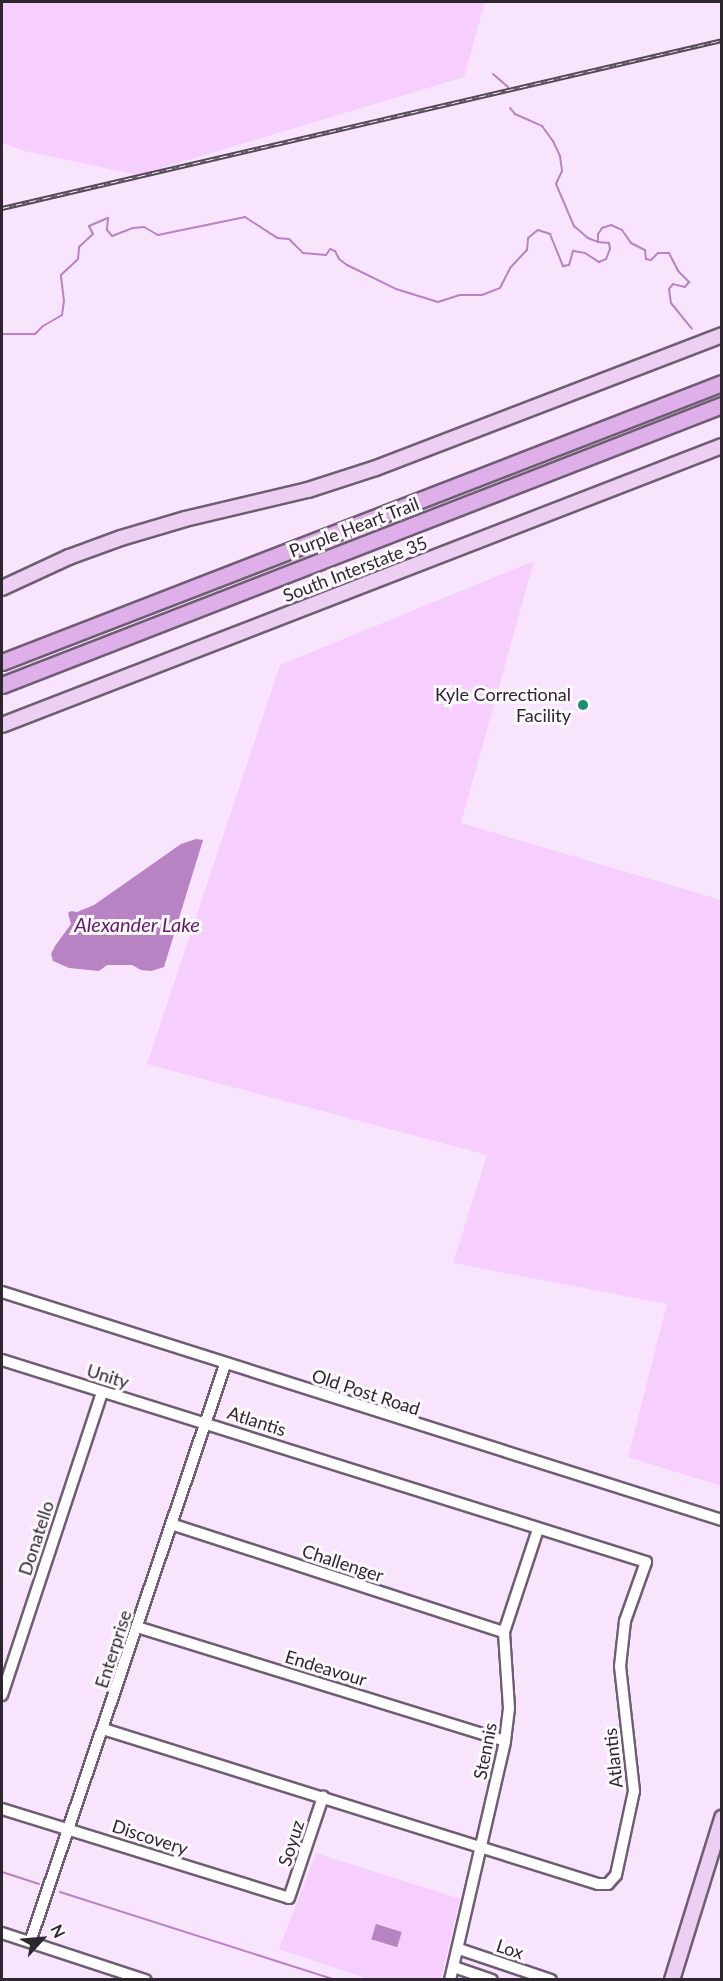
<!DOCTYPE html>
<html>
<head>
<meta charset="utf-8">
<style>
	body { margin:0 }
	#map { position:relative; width:723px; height:1981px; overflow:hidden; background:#f9e4fe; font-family:Lato,sans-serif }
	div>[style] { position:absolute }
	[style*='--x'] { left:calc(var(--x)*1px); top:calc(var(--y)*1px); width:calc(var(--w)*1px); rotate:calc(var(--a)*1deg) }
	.green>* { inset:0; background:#f6cffe }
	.water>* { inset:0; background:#b883c3; transform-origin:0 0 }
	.stream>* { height:2px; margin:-1px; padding:0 1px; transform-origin:1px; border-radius:1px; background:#b883c3 }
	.roads { filter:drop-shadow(2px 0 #6f5d73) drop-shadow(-2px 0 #6f5d73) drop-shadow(0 2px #6f5d73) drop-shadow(0 -2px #6f5d73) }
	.minor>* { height:10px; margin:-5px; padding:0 5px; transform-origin:5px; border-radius:5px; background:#fff }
	.major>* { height:14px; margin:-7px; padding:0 7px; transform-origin:7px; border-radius:7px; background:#eccff2 }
	.highway>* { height:15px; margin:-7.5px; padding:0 7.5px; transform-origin:7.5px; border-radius:7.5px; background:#dfafe9 }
	.rail>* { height:4.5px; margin-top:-2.25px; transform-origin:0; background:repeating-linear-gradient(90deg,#fcf8fd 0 7px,#544955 0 14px); box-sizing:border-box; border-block:2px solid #544955 }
	.dots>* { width:16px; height:16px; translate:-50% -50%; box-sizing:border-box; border:3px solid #fcf8fd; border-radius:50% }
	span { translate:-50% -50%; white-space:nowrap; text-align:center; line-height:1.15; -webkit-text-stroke:6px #fcf8fd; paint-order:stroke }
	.street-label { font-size:18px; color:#2e262f }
	.poi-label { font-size:18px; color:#2e262f }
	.right { translate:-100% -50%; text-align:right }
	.water-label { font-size:20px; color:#5e1d6b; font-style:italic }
	.frame { position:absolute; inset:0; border:3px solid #2e262f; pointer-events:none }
	.north { position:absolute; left:12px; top:1909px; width:60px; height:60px; -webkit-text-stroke:4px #fcf8fd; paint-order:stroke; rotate:64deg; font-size:16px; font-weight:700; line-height:24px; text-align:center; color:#2e262f }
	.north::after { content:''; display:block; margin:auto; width:21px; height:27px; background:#2e262f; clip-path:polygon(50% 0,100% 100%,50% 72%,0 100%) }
</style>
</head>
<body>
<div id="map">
	<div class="green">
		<i style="clip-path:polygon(2px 2px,485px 2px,464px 77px,138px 175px,25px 151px,2px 143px)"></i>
		<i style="clip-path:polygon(534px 561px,461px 823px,721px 900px,721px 1486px,628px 1457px,667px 1304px,453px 1263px,487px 1155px,147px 1064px,280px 665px)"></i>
		<i style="clip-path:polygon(316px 1853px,460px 1899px,441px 1979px,368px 1979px,279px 1949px)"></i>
	</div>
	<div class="water">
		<i style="clip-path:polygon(196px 839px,203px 840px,164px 967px,151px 971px,141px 970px,132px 965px,107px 965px,99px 971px,69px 968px,53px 961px,51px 954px,55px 946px,71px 924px,68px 913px,71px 911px,77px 912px,94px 905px,181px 844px)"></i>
		<i style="left:376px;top:1924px;width:27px;height:16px;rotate:17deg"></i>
	</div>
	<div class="stream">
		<i style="--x:493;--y:74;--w:20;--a:41"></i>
		<i style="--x:510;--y:108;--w:8;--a:50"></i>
		<i style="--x:515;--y:114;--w:30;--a:24"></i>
		<i style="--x:542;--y:126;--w:19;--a:54"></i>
		<i style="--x:553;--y:141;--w:17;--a:65"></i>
		<i style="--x:560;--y:156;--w:15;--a:82"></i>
		<i style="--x:562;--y:171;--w:14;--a:115"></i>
		<i style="--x:556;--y:184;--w:46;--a:66.8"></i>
		<i style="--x:574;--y:226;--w:18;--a:41"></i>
		<i style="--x:588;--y:238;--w:11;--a:22"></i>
		<i style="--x:598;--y:242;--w:8;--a:-90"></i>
		<i style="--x:598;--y:234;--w:7;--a:-56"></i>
		<i style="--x:602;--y:228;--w:9;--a:-18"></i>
		<i style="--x:611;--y:225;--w:12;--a:24"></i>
		<i style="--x:622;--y:230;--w:16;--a:55"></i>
		<i style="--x:631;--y:243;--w:16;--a:27"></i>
		<i style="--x:645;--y:250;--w:9;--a:84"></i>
		<i style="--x:646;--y:259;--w:5;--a:11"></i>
		<i style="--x:651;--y:260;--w:10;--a:-45"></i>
		<i style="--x:658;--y:253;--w:11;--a:0"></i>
		<i style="--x:669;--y:253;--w:20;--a:63"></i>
		<i style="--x:678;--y:271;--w:16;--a:45"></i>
		<i style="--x:689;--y:282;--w:6;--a:129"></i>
		<i style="--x:685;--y:287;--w:12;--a:-166"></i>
		<i style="--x:673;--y:284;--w:6;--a:129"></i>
		<i style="--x:669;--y:289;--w:14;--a:82"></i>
		<i style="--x:671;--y:303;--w:33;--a:51"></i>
		<i style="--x:2;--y:334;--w:33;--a:0"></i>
		<i style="--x:35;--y:334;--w:11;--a:-45"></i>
		<i style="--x:43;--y:326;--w:22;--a:-30"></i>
		<i style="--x:62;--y:315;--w:14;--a:-82"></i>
		<i style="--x:64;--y:301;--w:26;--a:-97"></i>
		<i style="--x:61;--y:275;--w:23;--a:-43"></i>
		<i style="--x:78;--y:259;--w:12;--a:-85"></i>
		<i style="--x:79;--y:247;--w:19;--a:-43"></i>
		<i style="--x:93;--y:234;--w:9;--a:-117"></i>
		<i style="--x:89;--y:226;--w:21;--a:-23"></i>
		<i style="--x:108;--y:218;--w:12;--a:95"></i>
		<i style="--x:107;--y:230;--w:8;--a:50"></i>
		<i style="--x:112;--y:236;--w:22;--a:-21"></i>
		<i style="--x:133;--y:228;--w:11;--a:-5"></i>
		<i style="--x:144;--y:227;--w:16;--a:30"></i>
		<i style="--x:158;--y:235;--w:89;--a:-11.7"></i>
		<i style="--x:245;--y:217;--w:38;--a:33"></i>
		<i style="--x:277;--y:238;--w:12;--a:5"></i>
		<i style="--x:289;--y:239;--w:20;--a:45"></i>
		<i style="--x:303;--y:253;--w:23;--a:5"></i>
		<i style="--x:326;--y:255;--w:7;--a:-56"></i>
		<i style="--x:330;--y:249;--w:5;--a:22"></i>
		<i style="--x:335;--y:251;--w:9;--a:63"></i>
		<i style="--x:339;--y:259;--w:10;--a:37"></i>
		<i style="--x:347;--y:265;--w:55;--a:26.1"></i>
		<i style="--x:396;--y:289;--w:44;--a:17.2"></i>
		<i style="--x:438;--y:302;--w:22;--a:-18"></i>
		<i style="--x:459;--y:295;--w:23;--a:0"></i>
		<i style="--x:482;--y:295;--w:19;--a:-21"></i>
		<i style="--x:500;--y:288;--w:22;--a:-63"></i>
		<i style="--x:510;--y:268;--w:25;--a:-47"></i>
		<i style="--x:527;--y:250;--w:12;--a:-85"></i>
		<i style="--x:528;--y:238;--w:13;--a:-39"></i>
		<i style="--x:538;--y:230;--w:13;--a:18"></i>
		<i style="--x:550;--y:234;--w:35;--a:68"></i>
		<i style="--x:563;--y:266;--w:6;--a:-9"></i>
		<i style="--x:569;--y:265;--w:15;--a:-74"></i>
		<i style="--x:573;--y:251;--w:12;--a:9"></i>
		<i style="--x:585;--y:253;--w:17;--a:33"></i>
		<i style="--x:599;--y:262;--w:8;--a:-23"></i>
		<i style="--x:606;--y:259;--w:11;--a:-68"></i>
		<i style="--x:610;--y:249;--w:6;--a:-99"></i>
		<i style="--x:609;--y:243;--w:11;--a:-175"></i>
		<i style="--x:2;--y:1872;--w:39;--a:18"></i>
		<i style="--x:60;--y:1892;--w:290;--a:17.7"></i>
	</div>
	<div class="roads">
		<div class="minor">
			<i style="--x:2;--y:1292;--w:755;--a:17.57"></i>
			<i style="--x:2;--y:1360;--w:675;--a:17.41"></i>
			<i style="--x:646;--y:1562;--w:63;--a:109.6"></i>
			<i style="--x:625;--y:1621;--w:45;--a:96.3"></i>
			<i style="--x:620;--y:1666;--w:126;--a:83.6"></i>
			<i style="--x:634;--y:1791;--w:86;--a:102.1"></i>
			<i style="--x:616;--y:1875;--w:12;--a:132"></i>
			<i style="--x:608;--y:1884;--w:10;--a:180"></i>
			<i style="--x:598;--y:1884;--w:519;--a:-162.61"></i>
			<i style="--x:171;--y:1524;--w:350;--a:18"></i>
			<i style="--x:137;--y:1627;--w:385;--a:17.2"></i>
			<i style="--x:2;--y:1695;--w:319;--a:-71.7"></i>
			<i style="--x:2;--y:1809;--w:300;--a:17.2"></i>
			<i style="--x:289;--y:1898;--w:107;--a:-71.4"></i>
			<i style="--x:2;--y:1933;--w:151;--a:18.2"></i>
			<i style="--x:30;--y:1942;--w:609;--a:-71.33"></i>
			<i style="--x:459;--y:1949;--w:97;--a:18.6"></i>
			<i style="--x:454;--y:1967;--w:40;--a:18.9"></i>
			<i style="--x:450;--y:1980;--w:245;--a:-77"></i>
			<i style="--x:505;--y:1741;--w:33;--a:-83"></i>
			<i style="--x:509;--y:1708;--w:76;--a:-93.8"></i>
			<i style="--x:504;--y:1632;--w:108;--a:-71.7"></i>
		</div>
		<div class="major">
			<i style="--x:2;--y:588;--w:74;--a:-24.8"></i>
			<i style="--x:69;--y:557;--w:55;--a:-20.1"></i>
			<i style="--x:121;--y:538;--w:67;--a:-16.5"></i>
			<i style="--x:185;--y:519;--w:126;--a:-13.3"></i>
			<i style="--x:308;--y:490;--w:71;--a:-17.9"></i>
			<i style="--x:376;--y:468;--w:371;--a:-21"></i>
			<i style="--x:2;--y:725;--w:772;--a:-21.18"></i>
			<i style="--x:672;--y:1980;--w:170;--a:-72.8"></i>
		</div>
		<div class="highway">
			<i style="--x:2;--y:662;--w:772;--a:-21.18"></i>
			<i style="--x:2;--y:685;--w:773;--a:-21.25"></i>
		</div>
	</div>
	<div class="rail">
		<i style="--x:2;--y:208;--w:739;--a:-13.13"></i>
	</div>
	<div class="dots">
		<i style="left:583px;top:705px;background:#198e71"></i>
	</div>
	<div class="street-label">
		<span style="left:354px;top:527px;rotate:-21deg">Purple Heart Trail</span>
		<span style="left:355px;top:569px;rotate:-21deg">South Interstate 35</span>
		<span style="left:108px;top:1376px;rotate:17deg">Unity</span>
		<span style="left:366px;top:1392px;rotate:18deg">Old Post Road</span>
		<span style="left:257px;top:1421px;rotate:18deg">Atlantis</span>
		<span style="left:36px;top:1538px;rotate:-72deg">Donatello</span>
		<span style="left:343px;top:1563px;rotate:18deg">Challenger</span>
		<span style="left:113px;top:1649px;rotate:-72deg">Enterprise</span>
		<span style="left:326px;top:1668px;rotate:17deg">Endeavour</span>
		<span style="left:485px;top:1751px;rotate:-79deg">Stennis</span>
		<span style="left:613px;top:1758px;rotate:-96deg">Atlantis</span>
		<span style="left:150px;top:1837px;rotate:18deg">Discovery</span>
		<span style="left:291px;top:1843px;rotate:-72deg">Soyuz</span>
		<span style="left:510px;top:1949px;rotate:18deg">Lox</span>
	</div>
	<div class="poi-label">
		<span class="right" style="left:571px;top:705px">Kyle Correctional<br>Facility</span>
	</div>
	<div class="water-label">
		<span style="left:137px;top:924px">Alexander Lake</span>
	</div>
	<div class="frame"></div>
	<div class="north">N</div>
</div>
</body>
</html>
